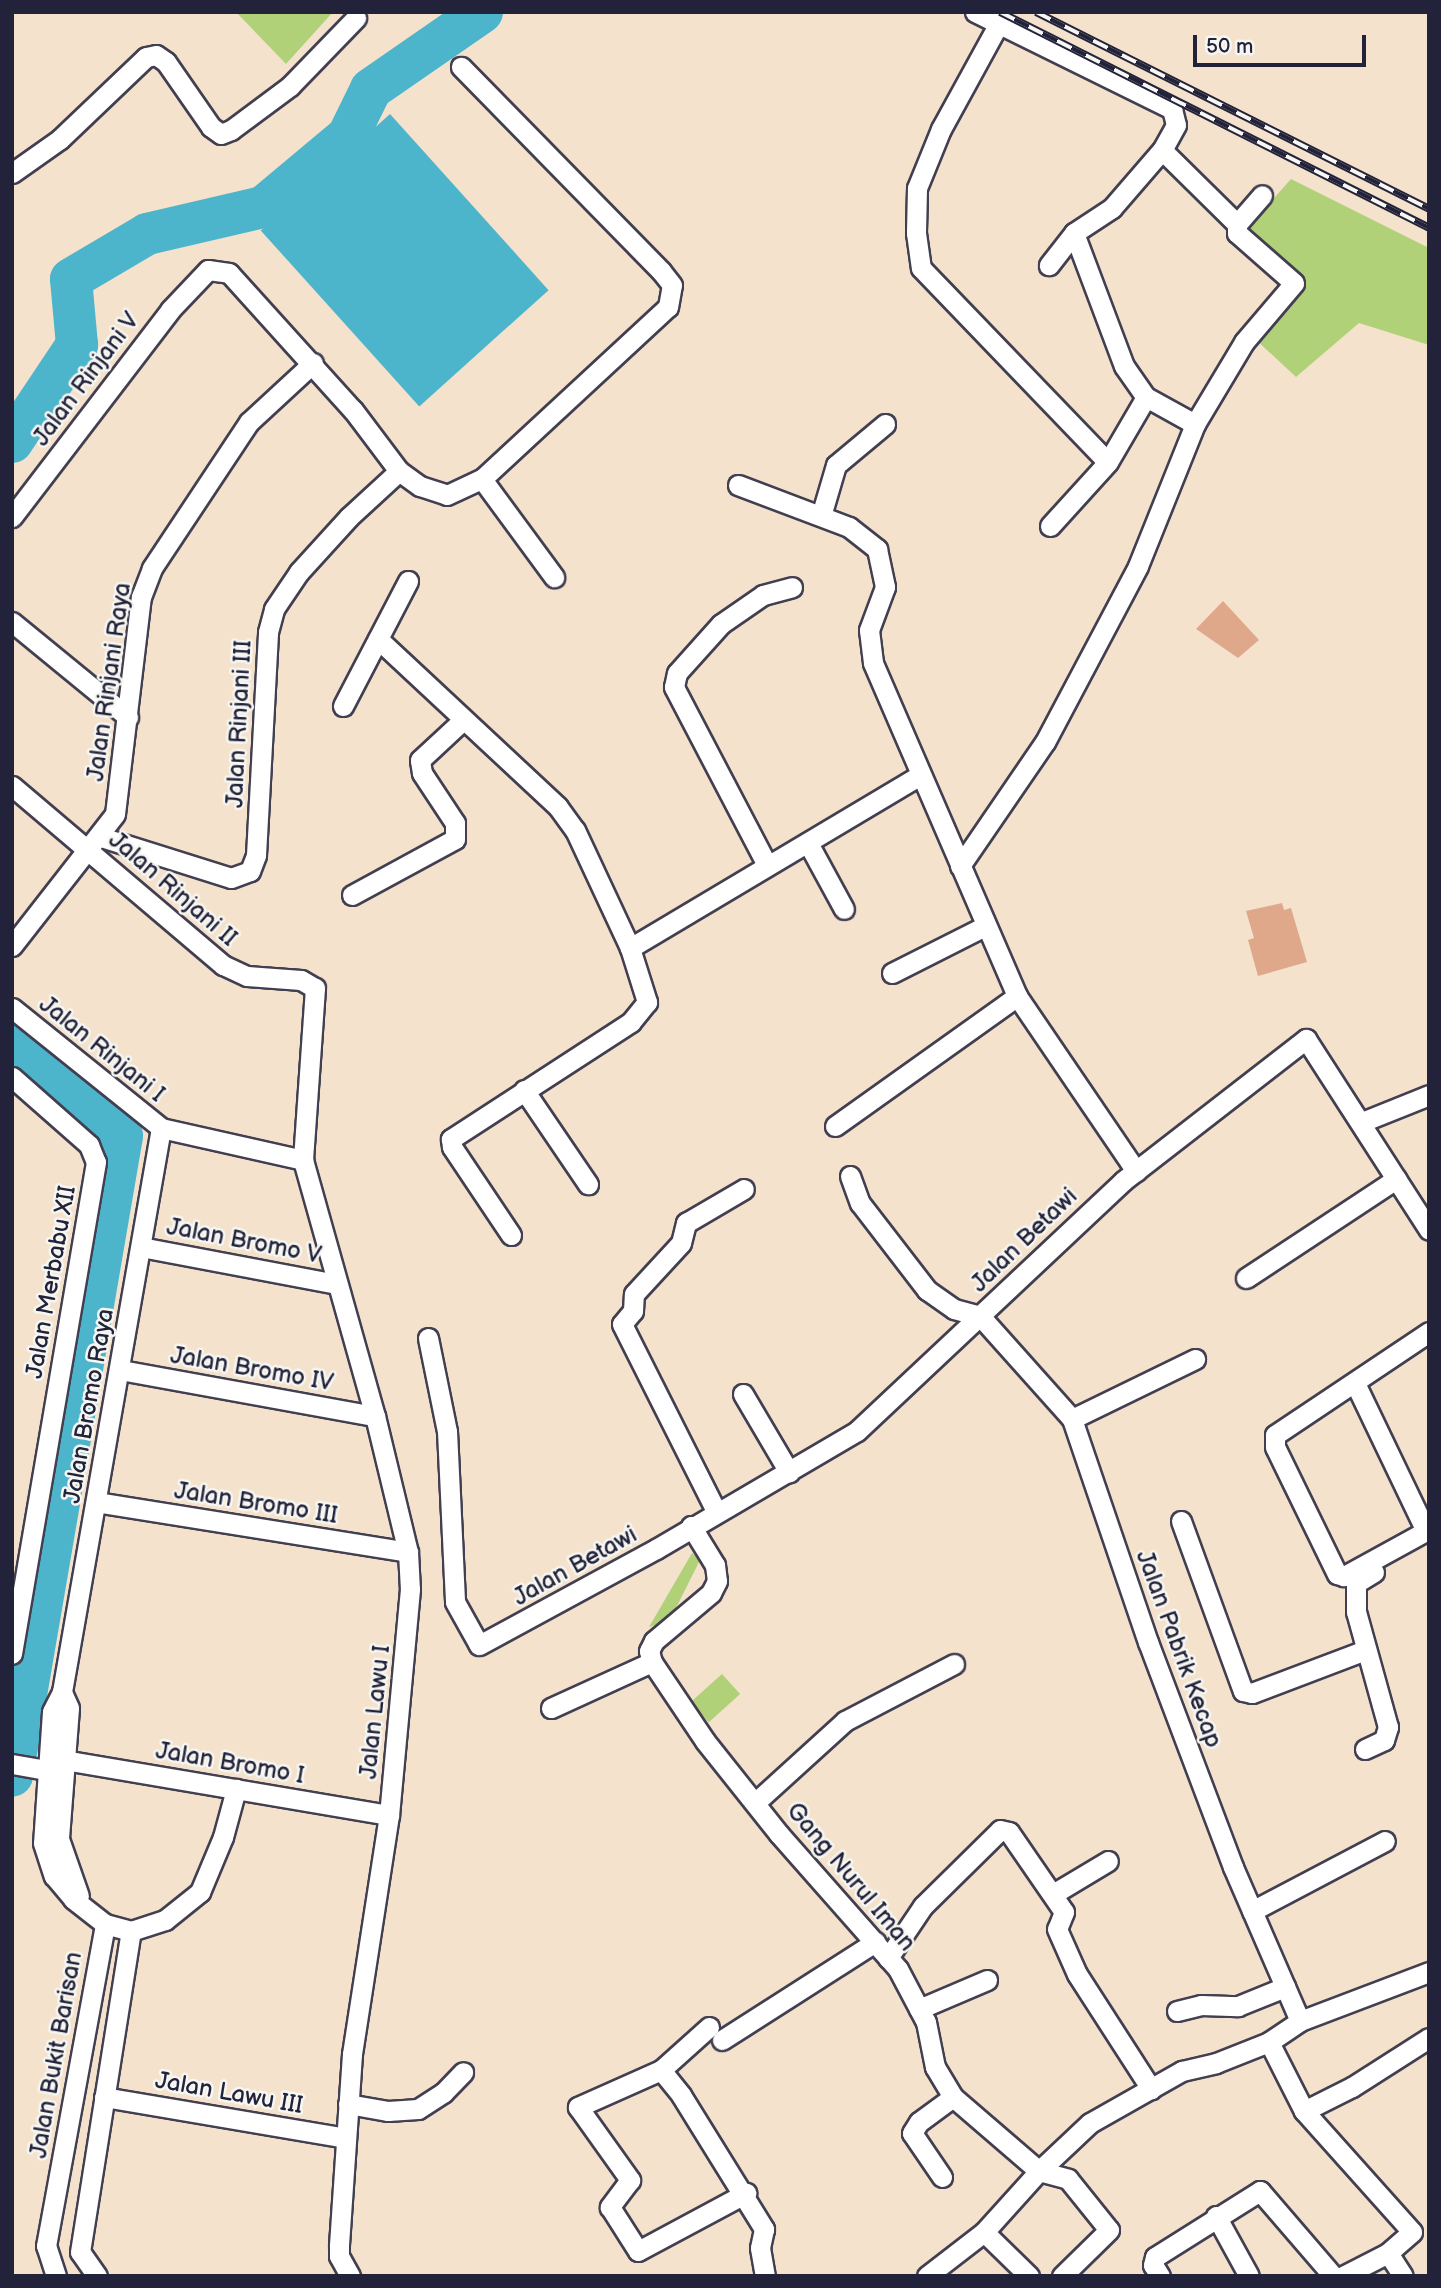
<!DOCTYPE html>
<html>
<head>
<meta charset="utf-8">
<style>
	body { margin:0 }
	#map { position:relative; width:1441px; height:2288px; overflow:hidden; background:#f4e2cc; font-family:"Balsamiq Sans",sans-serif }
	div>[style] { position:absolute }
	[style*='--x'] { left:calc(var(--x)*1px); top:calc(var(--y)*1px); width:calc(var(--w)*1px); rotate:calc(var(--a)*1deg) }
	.green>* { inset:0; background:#b1d179; transform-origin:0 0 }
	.water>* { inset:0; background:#4db5cb; transform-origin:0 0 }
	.river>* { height:42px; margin:-21px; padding:0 21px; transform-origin:21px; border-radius:21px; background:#4db5cb }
	.building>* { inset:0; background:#dfa88b }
	.roads { filter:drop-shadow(2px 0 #423f51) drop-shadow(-2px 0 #423f51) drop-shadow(0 2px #423f51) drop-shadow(0 -2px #423f51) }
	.minor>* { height:19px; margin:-9.5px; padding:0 9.5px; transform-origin:9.5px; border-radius:9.5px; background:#fff }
	.rail>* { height:8px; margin-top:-4px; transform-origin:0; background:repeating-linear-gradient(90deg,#f6f6f2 0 16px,#22223b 0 32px); box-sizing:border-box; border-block:2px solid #22223b }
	span { translate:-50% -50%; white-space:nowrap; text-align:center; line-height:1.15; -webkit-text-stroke:5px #f6f6f2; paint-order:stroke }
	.street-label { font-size:24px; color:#22223b }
	.frame { position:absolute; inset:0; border:14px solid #22223b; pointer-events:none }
	.scale { position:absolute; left:1193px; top:35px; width:173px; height:32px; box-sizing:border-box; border:4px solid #22223b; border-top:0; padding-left:9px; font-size:21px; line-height:24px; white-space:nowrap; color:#22223b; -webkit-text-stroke:5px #f6f6f2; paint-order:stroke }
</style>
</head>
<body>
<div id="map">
	<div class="green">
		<i style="clip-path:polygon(236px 12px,333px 12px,286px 64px)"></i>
		<i style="clip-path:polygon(1291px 179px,1429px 248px,1429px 345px,1359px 323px,1296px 377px,1254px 338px,1300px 281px,1247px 229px)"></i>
		<i style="clip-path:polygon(692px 1553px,700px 1560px,670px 1620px,649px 1627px)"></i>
		<i style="left:722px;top:1674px;width:27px;height:42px;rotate:48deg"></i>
	</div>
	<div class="water">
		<i style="left:390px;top:114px;width:237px;height:174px;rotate:48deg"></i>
	</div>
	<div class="river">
		<i style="--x:12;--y:442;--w:117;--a:-56.2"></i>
		<i style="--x:77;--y:345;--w:66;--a:-95.2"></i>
		<i style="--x:71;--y:279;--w:88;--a:-30.6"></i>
		<i style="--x:147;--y:234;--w:119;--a:-13.1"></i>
		<i style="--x:263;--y:207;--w:111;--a:-39.9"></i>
		<i style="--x:348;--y:136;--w:52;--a:-63.9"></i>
		<i style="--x:371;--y:89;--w:135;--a:-34.7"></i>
		<i style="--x:12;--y:1046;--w:142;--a:39.3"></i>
		<i style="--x:122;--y:1136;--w:649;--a:99.75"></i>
	</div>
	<div class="building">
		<i style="clip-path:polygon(1223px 601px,1259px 640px,1238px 658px,1196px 629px)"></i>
		<i style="clip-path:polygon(1282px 903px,1284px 910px,1291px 908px,1307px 962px,1258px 976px,1248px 940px,1254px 938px,1246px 911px)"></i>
	</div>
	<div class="roads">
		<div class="minor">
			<i style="--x:975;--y:12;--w:220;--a:26.2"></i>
			<i style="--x:1172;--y:109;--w:16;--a:76"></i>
			<i style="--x:1176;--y:125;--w:29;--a:119"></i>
			<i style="--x:1162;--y:150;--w:77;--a:130.8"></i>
			<i style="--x:1112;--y:208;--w:45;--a:146.7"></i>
			<i style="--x:1074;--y:233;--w:41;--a:128"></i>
			<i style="--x:998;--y:25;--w:119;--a:118.7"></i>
			<i style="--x:941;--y:129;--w:64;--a:112.1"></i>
			<i style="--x:917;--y:188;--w:45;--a:91.3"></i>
			<i style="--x:916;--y:233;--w:35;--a:82"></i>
			<i style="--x:921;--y:268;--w:269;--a:46.1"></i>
			<i style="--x:12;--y:173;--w:59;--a:-35.3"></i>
			<i style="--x:60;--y:139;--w:119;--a:-43.6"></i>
			<i style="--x:146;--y:57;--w:10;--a:-11"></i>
			<i style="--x:156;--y:55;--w:12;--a:35"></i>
			<i style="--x:166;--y:62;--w:79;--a:55.3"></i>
			<i style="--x:211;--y:127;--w:12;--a:35"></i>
			<i style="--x:221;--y:134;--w:11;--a:-22"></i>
			<i style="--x:231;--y:130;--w:74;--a:-36.7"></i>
			<i style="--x:290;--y:86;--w:95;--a:-45.9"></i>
			<i style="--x:1237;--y:224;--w:38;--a:-49"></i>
			<i style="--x:1074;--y:233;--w:142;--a:69.4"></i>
			<i style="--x:1124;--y:366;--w:38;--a:55"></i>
			<i style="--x:1146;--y:397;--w:56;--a:28.9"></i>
			<i style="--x:482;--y:479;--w:122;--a:53.7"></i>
			<i style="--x:738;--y:485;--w:119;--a:20.7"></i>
			<i style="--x:849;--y:527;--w:36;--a:38"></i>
			<i style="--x:877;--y:549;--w:39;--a:78"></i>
			<i style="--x:885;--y:587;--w:46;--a:110.4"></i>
			<i style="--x:869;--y:630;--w:33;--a:83"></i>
			<i style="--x:873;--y:663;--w:363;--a:66.6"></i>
			<i style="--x:1017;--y:996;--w:212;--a:55.8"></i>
			<i style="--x:821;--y:516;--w:53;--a:-73.6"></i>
			<i style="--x:836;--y:465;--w:64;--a:-39.9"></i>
			<i style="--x:12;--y:517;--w:260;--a:-52.6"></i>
			<i style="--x:170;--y:310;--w:55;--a:-46.5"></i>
			<i style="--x:208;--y:270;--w:21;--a:8"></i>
			<i style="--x:229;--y:273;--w:185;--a:47.9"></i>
			<i style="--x:353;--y:410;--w:76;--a:53"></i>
			<i style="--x:399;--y:471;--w:26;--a:36"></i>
			<i style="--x:420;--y:486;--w:28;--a:18"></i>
			<i style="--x:447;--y:495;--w:38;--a:-25"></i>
			<i style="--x:482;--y:479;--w:253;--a:-42.8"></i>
			<i style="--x:668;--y:307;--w:22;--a:-80"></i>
			<i style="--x:672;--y:285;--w:18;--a:-128"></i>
			<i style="--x:661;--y:271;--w:286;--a:-134.4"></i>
			<i style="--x:1050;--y:526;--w:86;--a:-47.8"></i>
			<i style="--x:1108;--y:462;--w:75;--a:-59.7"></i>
			<i style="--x:12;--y:622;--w:150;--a:39.3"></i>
			<i style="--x:378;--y:639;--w:246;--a:43"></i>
			<i style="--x:558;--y:807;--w:29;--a:54"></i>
			<i style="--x:575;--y:830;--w:130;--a:65"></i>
			<i style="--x:630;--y:948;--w:57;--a:72.5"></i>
			<i style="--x:647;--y:1002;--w:26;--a:129"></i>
			<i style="--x:631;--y:1022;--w:215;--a:147"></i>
			<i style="--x:451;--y:1139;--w:8;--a:83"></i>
			<i style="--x:452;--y:1147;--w:106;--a:56.2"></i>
			<i style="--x:343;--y:706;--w:141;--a:-62.5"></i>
			<i style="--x:12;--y:786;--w:277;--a:40.3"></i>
			<i style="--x:223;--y:965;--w:26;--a:25"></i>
			<i style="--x:247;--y:976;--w:54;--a:4.2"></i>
			<i style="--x:301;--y:980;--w:16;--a:30"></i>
			<i style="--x:315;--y:988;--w:172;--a:94"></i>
			<i style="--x:303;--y:1160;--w:266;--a:74.3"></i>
			<i style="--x:375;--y:1416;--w:140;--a:76.4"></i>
			<i style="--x:408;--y:1552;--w:37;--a:87"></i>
			<i style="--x:410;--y:1589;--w:227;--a:95.3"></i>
			<i style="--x:389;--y:1815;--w:242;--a:98.8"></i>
			<i style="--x:352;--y:2054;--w:193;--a:93.9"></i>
			<i style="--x:339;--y:2247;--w:9;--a:90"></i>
			<i style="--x:339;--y:2256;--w:23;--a:61"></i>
			<i style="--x:101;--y:837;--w:136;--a:17.5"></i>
			<i style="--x:231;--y:878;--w:20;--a:-20"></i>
			<i style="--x:250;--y:871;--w:17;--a:-69"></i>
			<i style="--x:256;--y:855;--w:223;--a:-86.9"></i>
			<i style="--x:268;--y:632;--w:24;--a:-75"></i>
			<i style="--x:274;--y:609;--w:45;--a:-56"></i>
			<i style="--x:299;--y:572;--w:74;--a:-47.7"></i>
			<i style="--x:349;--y:517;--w:68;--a:-42.6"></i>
			<i style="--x:808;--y:843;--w:75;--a:61.4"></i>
			<i style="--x:767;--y:865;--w:201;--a:-117.6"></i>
			<i style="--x:674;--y:687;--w:14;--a:-78"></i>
			<i style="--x:677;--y:673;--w:66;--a:-48.1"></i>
			<i style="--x:721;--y:624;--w:51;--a:-34.6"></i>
			<i style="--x:763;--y:595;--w:30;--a:-15"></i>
			<i style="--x:960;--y:866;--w:150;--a:-55.6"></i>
			<i style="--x:1045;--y:742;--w:199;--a:-62.1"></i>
			<i style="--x:1138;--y:566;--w:153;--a:-68.1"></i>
			<i style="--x:1195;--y:424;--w:96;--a:-59.1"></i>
			<i style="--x:1244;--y:342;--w:77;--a:-49.7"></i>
			<i style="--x:1294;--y:283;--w:76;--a:-138.7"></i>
			<i style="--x:1237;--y:233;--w:9;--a:-90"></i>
			<i style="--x:1237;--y:224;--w:105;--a:-135.4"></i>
			<i style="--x:352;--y:895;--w:117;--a:-28.5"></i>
			<i style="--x:455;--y:839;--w:16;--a:-90"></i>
			<i style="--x:455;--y:823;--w:60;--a:-123.4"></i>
			<i style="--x:422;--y:773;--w:13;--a:-99"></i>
			<i style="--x:420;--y:760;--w:59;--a:-42.9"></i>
			<i style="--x:12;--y:946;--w:167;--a:-52"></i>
			<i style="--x:115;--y:814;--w:219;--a:-83.2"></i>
			<i style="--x:141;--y:597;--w:31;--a:-69"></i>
			<i style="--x:152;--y:568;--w:175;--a:-56.4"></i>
			<i style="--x:249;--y:422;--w:87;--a:-42.7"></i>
			<i style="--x:630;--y:948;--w:338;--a:-30.8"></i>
			<i style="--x:892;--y:973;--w:104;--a:-26.8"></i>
			<i style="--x:12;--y:1008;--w:191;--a:38.8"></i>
			<i style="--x:161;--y:1128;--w:146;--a:12.7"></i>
			<i style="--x:12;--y:1077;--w:103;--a:41.4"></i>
			<i style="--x:89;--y:1145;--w:18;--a:68"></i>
			<i style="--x:96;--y:1162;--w:499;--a:99.7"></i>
			<i style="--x:524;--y:1090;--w:114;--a:55.8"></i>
			<i style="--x:1362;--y:1122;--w:72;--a:-21.9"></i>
			<i style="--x:835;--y:1126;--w:224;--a:-35.5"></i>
			<i style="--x:161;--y:1128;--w:573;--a:99.96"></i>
			<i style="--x:62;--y:1692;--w:22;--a:117"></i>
			<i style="--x:52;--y:1712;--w:131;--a:93.9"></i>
			<i style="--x:43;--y:1843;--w:35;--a:72"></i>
			<i style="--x:54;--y:1876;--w:30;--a:50"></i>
			<i style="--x:73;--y:1899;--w:41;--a:38"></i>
			<i style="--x:105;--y:1924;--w:27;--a:15"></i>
			<i style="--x:131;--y:1931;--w:36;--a:-18"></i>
			<i style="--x:165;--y:1920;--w:45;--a:-38.7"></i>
			<i style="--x:200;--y:1892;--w:60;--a:-67.3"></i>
			<i style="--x:223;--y:1837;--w:50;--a:-74.8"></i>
			<i style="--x:850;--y:1176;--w:29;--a:70"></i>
			<i style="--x:860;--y:1203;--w:110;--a:52.4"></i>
			<i style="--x:927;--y:1290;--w:33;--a:35"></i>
			<i style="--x:954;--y:1309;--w:27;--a:15"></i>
			<i style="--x:980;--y:1316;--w:138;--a:48.2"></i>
			<i style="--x:1072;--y:1419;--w:236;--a:71.2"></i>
			<i style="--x:1148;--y:1642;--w:241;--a:69.3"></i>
			<i style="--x:1233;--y:1867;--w:168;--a:66.5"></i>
			<i style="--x:141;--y:1247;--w:199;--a:10.7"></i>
			<i style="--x:1246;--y:1278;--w:180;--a:-33.4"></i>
			<i style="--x:428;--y:1338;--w:95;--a:78.5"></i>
			<i style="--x:447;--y:1431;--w:171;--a:87.3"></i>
			<i style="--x:455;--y:1602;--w:49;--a:60.8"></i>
			<i style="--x:479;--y:1645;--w:201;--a:-28.5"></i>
			<i style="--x:656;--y:1549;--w:233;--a:-30.4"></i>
			<i style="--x:857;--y:1431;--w:365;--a:-43.2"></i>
			<i style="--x:1123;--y:1181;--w:232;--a:-37.8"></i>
			<i style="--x:1306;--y:1039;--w:227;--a:57.2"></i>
			<i style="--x:121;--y:1370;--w:258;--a:10.3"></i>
			<i style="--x:1355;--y:1383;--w:164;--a:64.4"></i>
			<i style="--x:1426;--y:1531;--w:94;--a:151.2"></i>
			<i style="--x:1344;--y:1576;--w:7;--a:-164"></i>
			<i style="--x:1337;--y:1574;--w:141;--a:-116"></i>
			<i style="--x:1275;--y:1447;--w:12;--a:-90"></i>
			<i style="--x:1275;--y:1435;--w:185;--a:-33.8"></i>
			<i style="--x:743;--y:1394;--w:91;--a:59.5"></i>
			<i style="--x:1072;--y:1419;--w:137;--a:-26"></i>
			<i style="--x:96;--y:1502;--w:316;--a:9.1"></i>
			<i style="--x:716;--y:1511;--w:209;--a:-116.7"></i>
			<i style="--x:622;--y:1324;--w:17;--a:-50"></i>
			<i style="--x:633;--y:1311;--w:17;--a:-87"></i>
			<i style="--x:634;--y:1294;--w:69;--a:-47.3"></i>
			<i style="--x:681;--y:1243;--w:21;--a:-76"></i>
			<i style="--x:686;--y:1223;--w:67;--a:-30.4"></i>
			<i style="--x:1181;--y:1521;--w:181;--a:70"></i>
			<i style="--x:1243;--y:1691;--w:9;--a:13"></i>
			<i style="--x:1252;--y:1693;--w:121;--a:-20.8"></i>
			<i style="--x:691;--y:1526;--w:46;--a:58.4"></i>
			<i style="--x:715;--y:1565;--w:16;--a:83"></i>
			<i style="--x:717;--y:1581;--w:13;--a:117"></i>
			<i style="--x:711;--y:1593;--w:75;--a:139.9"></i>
			<i style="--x:654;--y:1641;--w:11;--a:117"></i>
			<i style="--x:649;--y:1651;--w:11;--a:75"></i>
			<i style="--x:652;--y:1662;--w:95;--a:56.1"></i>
			<i style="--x:705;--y:1741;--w:119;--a:51.5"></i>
			<i style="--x:779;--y:1834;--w:180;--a:48.6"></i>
			<i style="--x:898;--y:1969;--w:60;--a:62.2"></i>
			<i style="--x:926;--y:2022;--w:46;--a:78.7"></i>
			<i style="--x:935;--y:2067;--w:35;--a:59"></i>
			<i style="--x:953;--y:2097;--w:113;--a:40.7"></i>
			<i style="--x:1039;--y:2171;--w:82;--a:132"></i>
			<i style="--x:984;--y:2232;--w:63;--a:44.4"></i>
			<i style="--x:62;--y:1692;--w:17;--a:66"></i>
			<i style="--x:69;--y:1708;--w:131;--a:94.4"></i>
			<i style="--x:59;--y:1839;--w:60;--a:70.7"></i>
			<i style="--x:551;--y:1708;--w:111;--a:-24.5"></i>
			<i style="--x:1365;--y:1749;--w:21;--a:-25"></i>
			<i style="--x:1384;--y:1740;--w:14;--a:-73"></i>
			<i style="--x:1388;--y:1727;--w:119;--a:-105.5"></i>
			<i style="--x:1356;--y:1612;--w:29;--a:-90"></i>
			<i style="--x:1356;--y:1583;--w:21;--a:-31"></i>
			<i style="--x:64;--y:1760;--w:330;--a:9.6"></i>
			<i style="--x:12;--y:1764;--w:34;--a:10"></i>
			<i style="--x:757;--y:1801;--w:119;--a:-42.3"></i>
			<i style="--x:845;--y:1721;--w:123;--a:-27.6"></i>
			<i style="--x:1053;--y:1894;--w:64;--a:-31"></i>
			<i style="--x:1252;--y:1911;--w:150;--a:-27.8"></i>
			<i style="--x:888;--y:1958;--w:63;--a:-56.1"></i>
			<i style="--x:923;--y:1906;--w:108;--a:-44.6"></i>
			<i style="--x:1000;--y:1830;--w:9;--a:13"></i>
			<i style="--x:1009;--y:1832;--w:97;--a:55.5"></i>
			<i style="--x:1064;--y:1912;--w:18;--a:112"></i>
			<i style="--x:1057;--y:1929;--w:49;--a:66"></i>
			<i style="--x:1077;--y:1974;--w:137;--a:57.2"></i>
			<i style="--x:919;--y:2009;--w:74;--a:-23.1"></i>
			<i style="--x:1177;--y:2011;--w:25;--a:-14"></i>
			<i style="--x:1201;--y:2005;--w:37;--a:2"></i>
			<i style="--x:1238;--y:2006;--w:51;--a:-22"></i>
			<i style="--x:709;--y:2027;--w:64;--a:138.1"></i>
			<i style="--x:661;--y:2070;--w:91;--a:156"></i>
			<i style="--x:578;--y:2107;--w:90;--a:54.5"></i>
			<i style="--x:630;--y:2180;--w:34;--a:127"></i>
			<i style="--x:610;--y:2207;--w:52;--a:57.5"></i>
			<i style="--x:638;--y:2251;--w:123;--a:-28.2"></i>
			<i style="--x:722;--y:2040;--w:182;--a:-32.6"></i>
			<i style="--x:1269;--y:2042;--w:77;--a:63.1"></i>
			<i style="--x:1304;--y:2111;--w:54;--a:-26.6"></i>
			<i style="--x:1352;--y:2087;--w:91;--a:-32.5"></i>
			<i style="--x:661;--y:2070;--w:32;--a:51"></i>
			<i style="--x:681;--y:2095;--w:158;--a:58.2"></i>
			<i style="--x:764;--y:2229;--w:19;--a:102"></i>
			<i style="--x:760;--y:2248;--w:28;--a:80"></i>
			<i style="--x:104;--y:2097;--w:245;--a:9.6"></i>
			<i style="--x:348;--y:2104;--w:41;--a:9.9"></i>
			<i style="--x:388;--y:2111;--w:30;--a:-4"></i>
			<i style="--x:418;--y:2109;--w:30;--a:-33"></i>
			<i style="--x:443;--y:2093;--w:29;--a:-46"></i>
			<i style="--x:1304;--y:2111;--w:162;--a:48.2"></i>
			<i style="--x:1412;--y:2232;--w:32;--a:139"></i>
			<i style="--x:1388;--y:2253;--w:51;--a:152.9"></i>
			<i style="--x:1039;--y:2171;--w:70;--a:-43.3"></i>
			<i style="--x:1090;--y:2123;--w:106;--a:-29.5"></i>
			<i style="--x:1182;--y:2071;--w:35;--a:-13"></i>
			<i style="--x:1216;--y:2063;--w:57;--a:-21.6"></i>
			<i style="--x:1269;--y:2042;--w:37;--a:-34"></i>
			<i style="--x:1300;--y:2021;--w:138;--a:-20.8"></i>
			<i style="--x:1039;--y:2171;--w:30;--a:15"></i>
			<i style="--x:1068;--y:2179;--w:65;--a:51.2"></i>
			<i style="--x:1109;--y:2230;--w:66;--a:135.6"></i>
			<i style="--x:942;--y:2177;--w:53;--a:-124.3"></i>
			<i style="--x:912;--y:2133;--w:13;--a:-58"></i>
			<i style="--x:919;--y:2122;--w:42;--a:-36.3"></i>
			<i style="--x:1216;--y:2216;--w:68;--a:61.2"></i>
			<i style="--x:1388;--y:2253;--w:27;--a:57"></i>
			<i style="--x:56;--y:2276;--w:32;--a:-108"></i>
			<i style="--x:46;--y:2246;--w:327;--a:-79.6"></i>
			<i style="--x:97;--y:2276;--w:29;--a:-125"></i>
			<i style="--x:80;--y:2252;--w:325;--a:-81"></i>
			<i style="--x:927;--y:2276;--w:72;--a:-37.7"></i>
			<i style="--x:1160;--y:2276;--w:13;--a:-122"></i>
			<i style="--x:1153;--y:2265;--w:8;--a:-76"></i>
			<i style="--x:1155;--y:2257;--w:124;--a:-32.2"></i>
			<i style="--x:1260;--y:2191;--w:112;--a:49.3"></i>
		</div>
	</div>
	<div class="rail">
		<i style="--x:1000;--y:12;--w:480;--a:26.7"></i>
		<i style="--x:1036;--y:12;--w:440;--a:26.6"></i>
	</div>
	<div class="street-label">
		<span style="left:86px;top:379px;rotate:-53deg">Jalan Rinjani V</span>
		<span style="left:109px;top:682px;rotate:-82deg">Jalan Rinjani Raya</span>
		<span style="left:239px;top:724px;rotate:-87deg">Jalan Rinjani III</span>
		<span style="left:173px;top:889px;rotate:41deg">Jalan Rinjani II</span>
		<span style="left:102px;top:1049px;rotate:39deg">Jalan Rinjani I</span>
		<span style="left:1024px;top:1240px;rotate:-44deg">Jalan Betawi</span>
		<span style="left:244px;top:1241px;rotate:11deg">Jalan Bromo V</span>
		<span style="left:51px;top:1282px;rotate:-80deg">Jalan Merbabu XII</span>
		<span style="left:252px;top:1369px;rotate:10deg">Jalan Bromo IV</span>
		<span style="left:89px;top:1406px;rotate:-80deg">Jalan Bromo Raya</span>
		<span style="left:256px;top:1503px;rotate:9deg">Jalan Bromo III</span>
		<span style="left:575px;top:1566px;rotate:-29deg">Jalan Betawi</span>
		<span style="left:1179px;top:1649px;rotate:70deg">Jalan Pabrik Kecap</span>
		<span style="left:375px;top:1712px;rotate:-84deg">Jalan Lawu I</span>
		<span style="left:230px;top:1763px;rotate:10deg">Jalan Bromo I</span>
		<span style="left:851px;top:1877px;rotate:50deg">Gang Nurul Iman</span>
		<span style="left:56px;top:2055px;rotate:-80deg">Jalan Bukit Barisan</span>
		<span style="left:229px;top:2093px;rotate:10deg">Jalan Lawu III</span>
	</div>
	<div class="frame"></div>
	<div class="scale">50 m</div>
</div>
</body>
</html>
